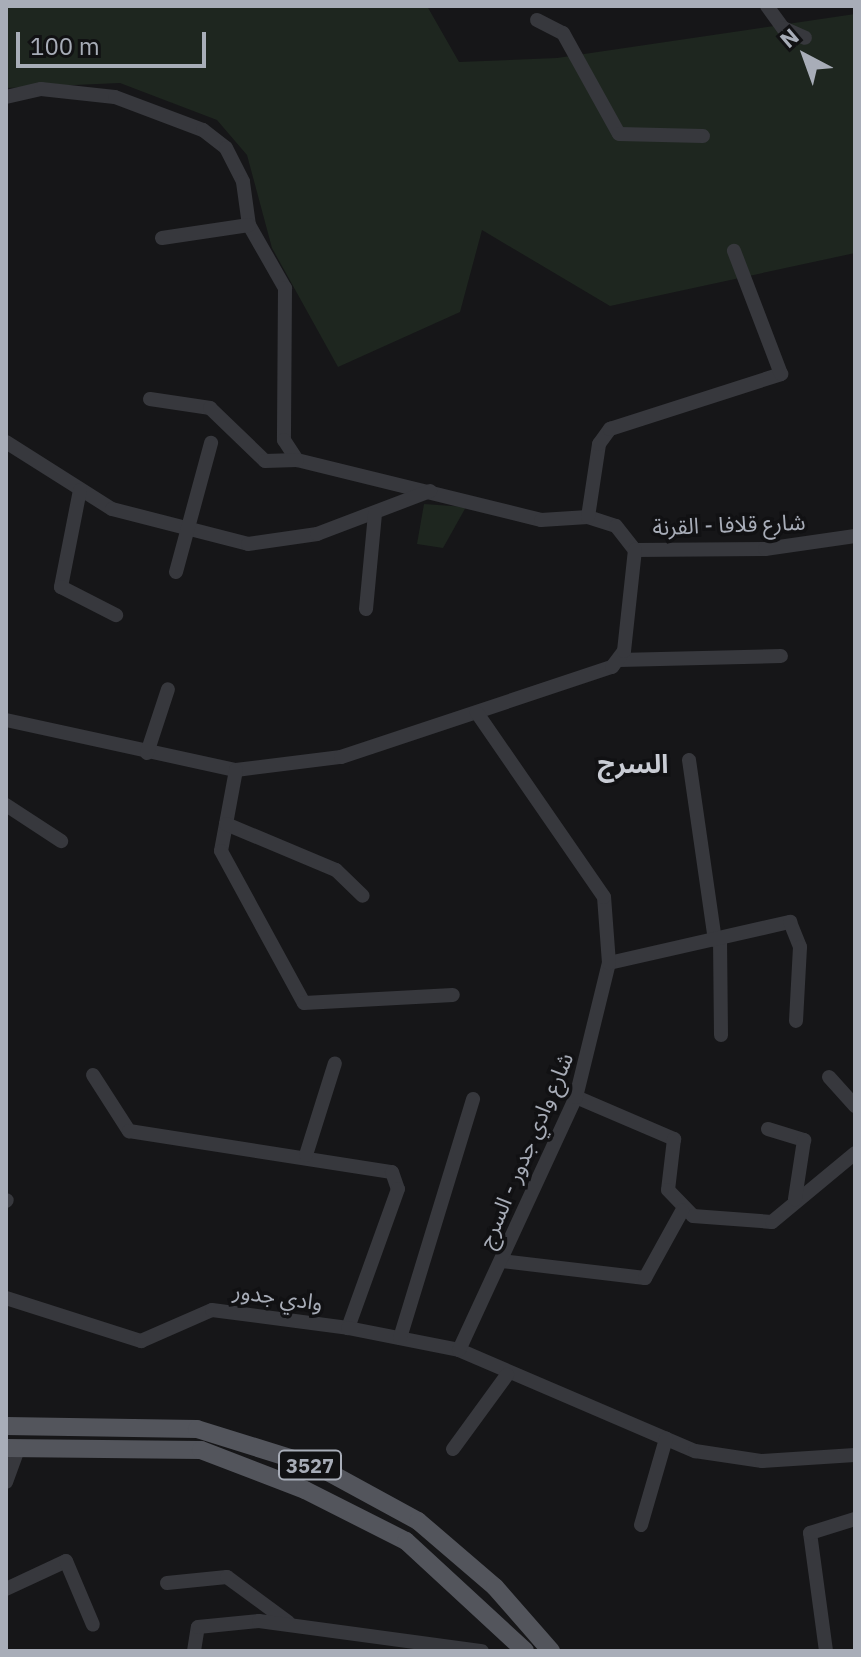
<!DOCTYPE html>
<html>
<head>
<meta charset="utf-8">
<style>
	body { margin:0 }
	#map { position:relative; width:861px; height:1657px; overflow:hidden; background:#161618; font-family:"IBM Plex Sans","Noto Sans Arabic",sans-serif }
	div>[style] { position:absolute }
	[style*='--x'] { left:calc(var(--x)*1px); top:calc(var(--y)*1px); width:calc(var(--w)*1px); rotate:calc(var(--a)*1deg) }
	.green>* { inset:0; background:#1e261f }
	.minor>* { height:14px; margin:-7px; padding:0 7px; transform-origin:7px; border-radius:7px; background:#37383d }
	.major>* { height:18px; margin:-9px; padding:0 9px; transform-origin:9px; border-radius:9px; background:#53555c }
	span { translate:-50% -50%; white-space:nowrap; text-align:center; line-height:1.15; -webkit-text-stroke:7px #111113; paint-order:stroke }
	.shield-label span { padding:2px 6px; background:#111113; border:2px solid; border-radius:6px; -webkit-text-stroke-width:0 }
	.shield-label { font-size:20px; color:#a8adb8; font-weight:700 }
	.street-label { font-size:22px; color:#a8adb8 }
	.quarter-label { font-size:26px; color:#c9ccd4; font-weight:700 }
	.frame { position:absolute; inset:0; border:8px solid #a8adb8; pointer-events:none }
	.north { position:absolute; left:765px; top:16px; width:80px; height:80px; -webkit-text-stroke:6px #111113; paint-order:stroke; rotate:319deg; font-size:22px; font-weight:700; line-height:32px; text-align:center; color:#a8adb8 }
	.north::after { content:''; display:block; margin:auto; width:28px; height:36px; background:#a8adb8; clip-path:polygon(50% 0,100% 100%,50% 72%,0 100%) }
	.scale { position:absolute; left:16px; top:32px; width:190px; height:36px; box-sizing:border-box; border:4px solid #a8adb8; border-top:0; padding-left:10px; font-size:24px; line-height:28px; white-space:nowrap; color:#a8adb8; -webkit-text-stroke:6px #111113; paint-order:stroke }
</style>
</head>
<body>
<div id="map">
	<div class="green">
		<i style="clip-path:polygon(6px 6px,427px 6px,459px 62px,557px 58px,855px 14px,855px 253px,610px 306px,482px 230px,460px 312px,338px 367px,272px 248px,247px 155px,217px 120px,120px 83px,6px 88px)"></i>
		<i style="clip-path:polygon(424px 504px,466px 507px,443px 548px,417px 544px)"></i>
	</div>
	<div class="minor">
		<i style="--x:767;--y:6;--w:27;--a:54"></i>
		<i style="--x:783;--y:28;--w:24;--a:24"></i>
		<i style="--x:537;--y:20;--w:29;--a:27"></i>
		<i style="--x:563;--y:33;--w:115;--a:61"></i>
		<i style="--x:619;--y:134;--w:84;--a:1.4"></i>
		<i style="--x:6;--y:97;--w:36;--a:-13"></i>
		<i style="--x:41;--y:89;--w:74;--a:6.2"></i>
		<i style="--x:115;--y:97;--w:94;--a:20.6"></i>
		<i style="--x:203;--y:130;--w:29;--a:38"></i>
		<i style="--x:226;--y:148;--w:38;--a:63"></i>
		<i style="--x:243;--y:182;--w:43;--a:82.1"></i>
		<i style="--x:249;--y:225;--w:73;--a:60.3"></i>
		<i style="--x:285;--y:288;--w:152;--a:90.4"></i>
		<i style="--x:284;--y:440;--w:24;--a:57"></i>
		<i style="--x:297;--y:460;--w:251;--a:13.8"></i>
		<i style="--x:541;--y:520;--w:47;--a:-3.7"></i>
		<i style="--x:588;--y:517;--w:29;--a:18"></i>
		<i style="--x:616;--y:526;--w:31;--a:52"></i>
		<i style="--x:635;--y:550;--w:130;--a:-0.4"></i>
		<i style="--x:765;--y:549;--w:91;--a:-8.2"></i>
		<i style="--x:162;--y:238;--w:88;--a:-8.5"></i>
		<i style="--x:150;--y:399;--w:61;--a:8.5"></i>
		<i style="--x:210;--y:408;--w:76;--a:43.9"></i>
		<i style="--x:265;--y:461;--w:32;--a:-2"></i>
		<i style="--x:6;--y:442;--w:125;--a:32.3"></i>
		<i style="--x:112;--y:509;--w:140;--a:14.4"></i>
		<i style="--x:248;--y:544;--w:70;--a:-8.2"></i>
		<i style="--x:317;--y:534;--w:121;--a:-20.8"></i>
		<i style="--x:80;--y:490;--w:99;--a:101.1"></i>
		<i style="--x:61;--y:587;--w:62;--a:27"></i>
		<i style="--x:588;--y:517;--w:74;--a:-81.4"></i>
		<i style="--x:599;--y:444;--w:19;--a:-54"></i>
		<i style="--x:610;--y:429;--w:180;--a:-17.8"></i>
		<i style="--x:781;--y:374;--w:132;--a:-110.9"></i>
		<i style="--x:176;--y:572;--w:134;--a:-74.8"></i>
		<i style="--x:366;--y:609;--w:95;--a:-84.6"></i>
		<i style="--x:619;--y:660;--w:162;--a:-1.4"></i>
		<i style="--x:6;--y:720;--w:235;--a:12.3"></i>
		<i style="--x:236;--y:770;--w:106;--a:-7.1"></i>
		<i style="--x:341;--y:757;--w:286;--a:-18.4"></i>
		<i style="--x:612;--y:667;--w:20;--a:-53"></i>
		<i style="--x:624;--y:651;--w:102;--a:-83.8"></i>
		<i style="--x:147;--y:753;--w:67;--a:-71.8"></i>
		<i style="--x:689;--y:760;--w:182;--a:81.8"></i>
		<i style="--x:236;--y:770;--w:82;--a:100.5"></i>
		<i style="--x:221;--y:851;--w:173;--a:61.4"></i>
		<i style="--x:304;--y:1003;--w:149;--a:-3.1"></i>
		<i style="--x:6;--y:805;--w:66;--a:33.2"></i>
		<i style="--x:226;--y:824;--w:119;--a:22.7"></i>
		<i style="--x:336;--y:870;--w:37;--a:44"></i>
		<i style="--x:720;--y:939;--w:96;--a:89.4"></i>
		<i style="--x:609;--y:963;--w:186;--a:-12.8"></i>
		<i style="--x:790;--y:922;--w:27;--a:68"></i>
		<i style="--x:800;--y:947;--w:74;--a:93.1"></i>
		<i style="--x:93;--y:1075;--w:67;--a:57.3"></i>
		<i style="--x:129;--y:1131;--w:266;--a:8.9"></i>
		<i style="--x:392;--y:1172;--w:18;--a:71"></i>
		<i style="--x:398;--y:1189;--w:148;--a:109.8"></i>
		<i style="--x:829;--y:1077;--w:39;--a:48"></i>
		<i style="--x:576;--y:1097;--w:107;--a:23.2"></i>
		<i style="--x:674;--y:1139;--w:51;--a:96.7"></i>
		<i style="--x:668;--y:1190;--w:36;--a:46"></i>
		<i style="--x:693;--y:1216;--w:79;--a:4.3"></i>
		<i style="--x:772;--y:1222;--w:108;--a:-39.7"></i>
		<i style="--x:768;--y:1129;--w:38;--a:17"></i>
		<i style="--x:804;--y:1140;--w:60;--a:98.7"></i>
		<i style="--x:306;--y:1155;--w:96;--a:-72.5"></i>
		<i style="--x:6;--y:1201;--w:1;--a:-45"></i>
		<i style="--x:502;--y:1261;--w:144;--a:6.8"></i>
		<i style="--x:645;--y:1278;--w:77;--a:-61.1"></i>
		<i style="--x:6;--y:1298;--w:142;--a:17.7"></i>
		<i style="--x:141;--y:1341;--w:77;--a:-23.6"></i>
		<i style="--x:212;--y:1310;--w:137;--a:7.5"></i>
		<i style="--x:348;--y:1328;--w:113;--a:11.2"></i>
		<i style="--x:459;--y:1350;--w:257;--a:23.2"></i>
		<i style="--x:695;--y:1451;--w:68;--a:8.5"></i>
		<i style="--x:762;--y:1461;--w:93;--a:-3.7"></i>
		<i style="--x:400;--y:1338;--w:250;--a:-73"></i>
		<i style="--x:459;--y:1350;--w:279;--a:-65.2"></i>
		<i style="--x:576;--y:1097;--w:138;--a:-76.2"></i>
		<i style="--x:609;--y:963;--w:66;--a:-94.3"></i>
		<i style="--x:604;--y:897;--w:224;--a:-124.6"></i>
		<i style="--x:453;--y:1449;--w:92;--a:-53.9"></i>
		<i style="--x:6;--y:1482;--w:37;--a:-70"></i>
		<i style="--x:641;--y:1525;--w:90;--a:-73.8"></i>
		<i style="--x:167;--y:1583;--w:60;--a:-5.7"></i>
		<i style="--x:227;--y:1577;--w:76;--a:36.4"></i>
		<i style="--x:6;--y:1589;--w:66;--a:-25"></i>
		<i style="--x:66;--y:1561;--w:69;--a:67.1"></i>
		<i style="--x:194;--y:1651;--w:24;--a:-81"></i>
		<i style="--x:198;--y:1627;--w:61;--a:-5.6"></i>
		<i style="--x:259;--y:1621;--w:225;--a:7.7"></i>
		<i style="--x:826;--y:1651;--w:119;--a:-97.7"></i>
		<i style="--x:810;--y:1533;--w:47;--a:-17.3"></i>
	</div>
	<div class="major">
		<i style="--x:6;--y:1426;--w:191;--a:0.9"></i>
		<i style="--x:197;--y:1429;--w:128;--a:17.3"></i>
		<i style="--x:319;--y:1467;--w:113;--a:28.6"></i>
		<i style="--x:418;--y:1521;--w:101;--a:40.6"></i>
		<i style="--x:495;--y:1587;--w:85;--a:48.8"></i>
		<i style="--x:6;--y:1448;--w:195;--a:0.6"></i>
		<i style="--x:201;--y:1450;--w:111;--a:21"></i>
		<i style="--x:305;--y:1490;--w:113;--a:26.8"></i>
		<i style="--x:406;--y:1541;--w:162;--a:42.7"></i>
	</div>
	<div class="shield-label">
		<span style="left:310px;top:1465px">3527</span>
	</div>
	<div class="street-label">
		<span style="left:729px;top:524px;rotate:-2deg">شارع قلافا - القرنة</span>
		<span style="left:525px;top:1150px;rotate:-67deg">شارع وادي جدور - السرج</span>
		<span style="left:278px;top:1296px;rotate:8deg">وادي جدور</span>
	</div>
	<div class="quarter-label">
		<span style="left:633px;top:764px">السرج</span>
	</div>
	<div class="frame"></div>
	<div class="north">N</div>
	<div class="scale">100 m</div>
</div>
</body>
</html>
